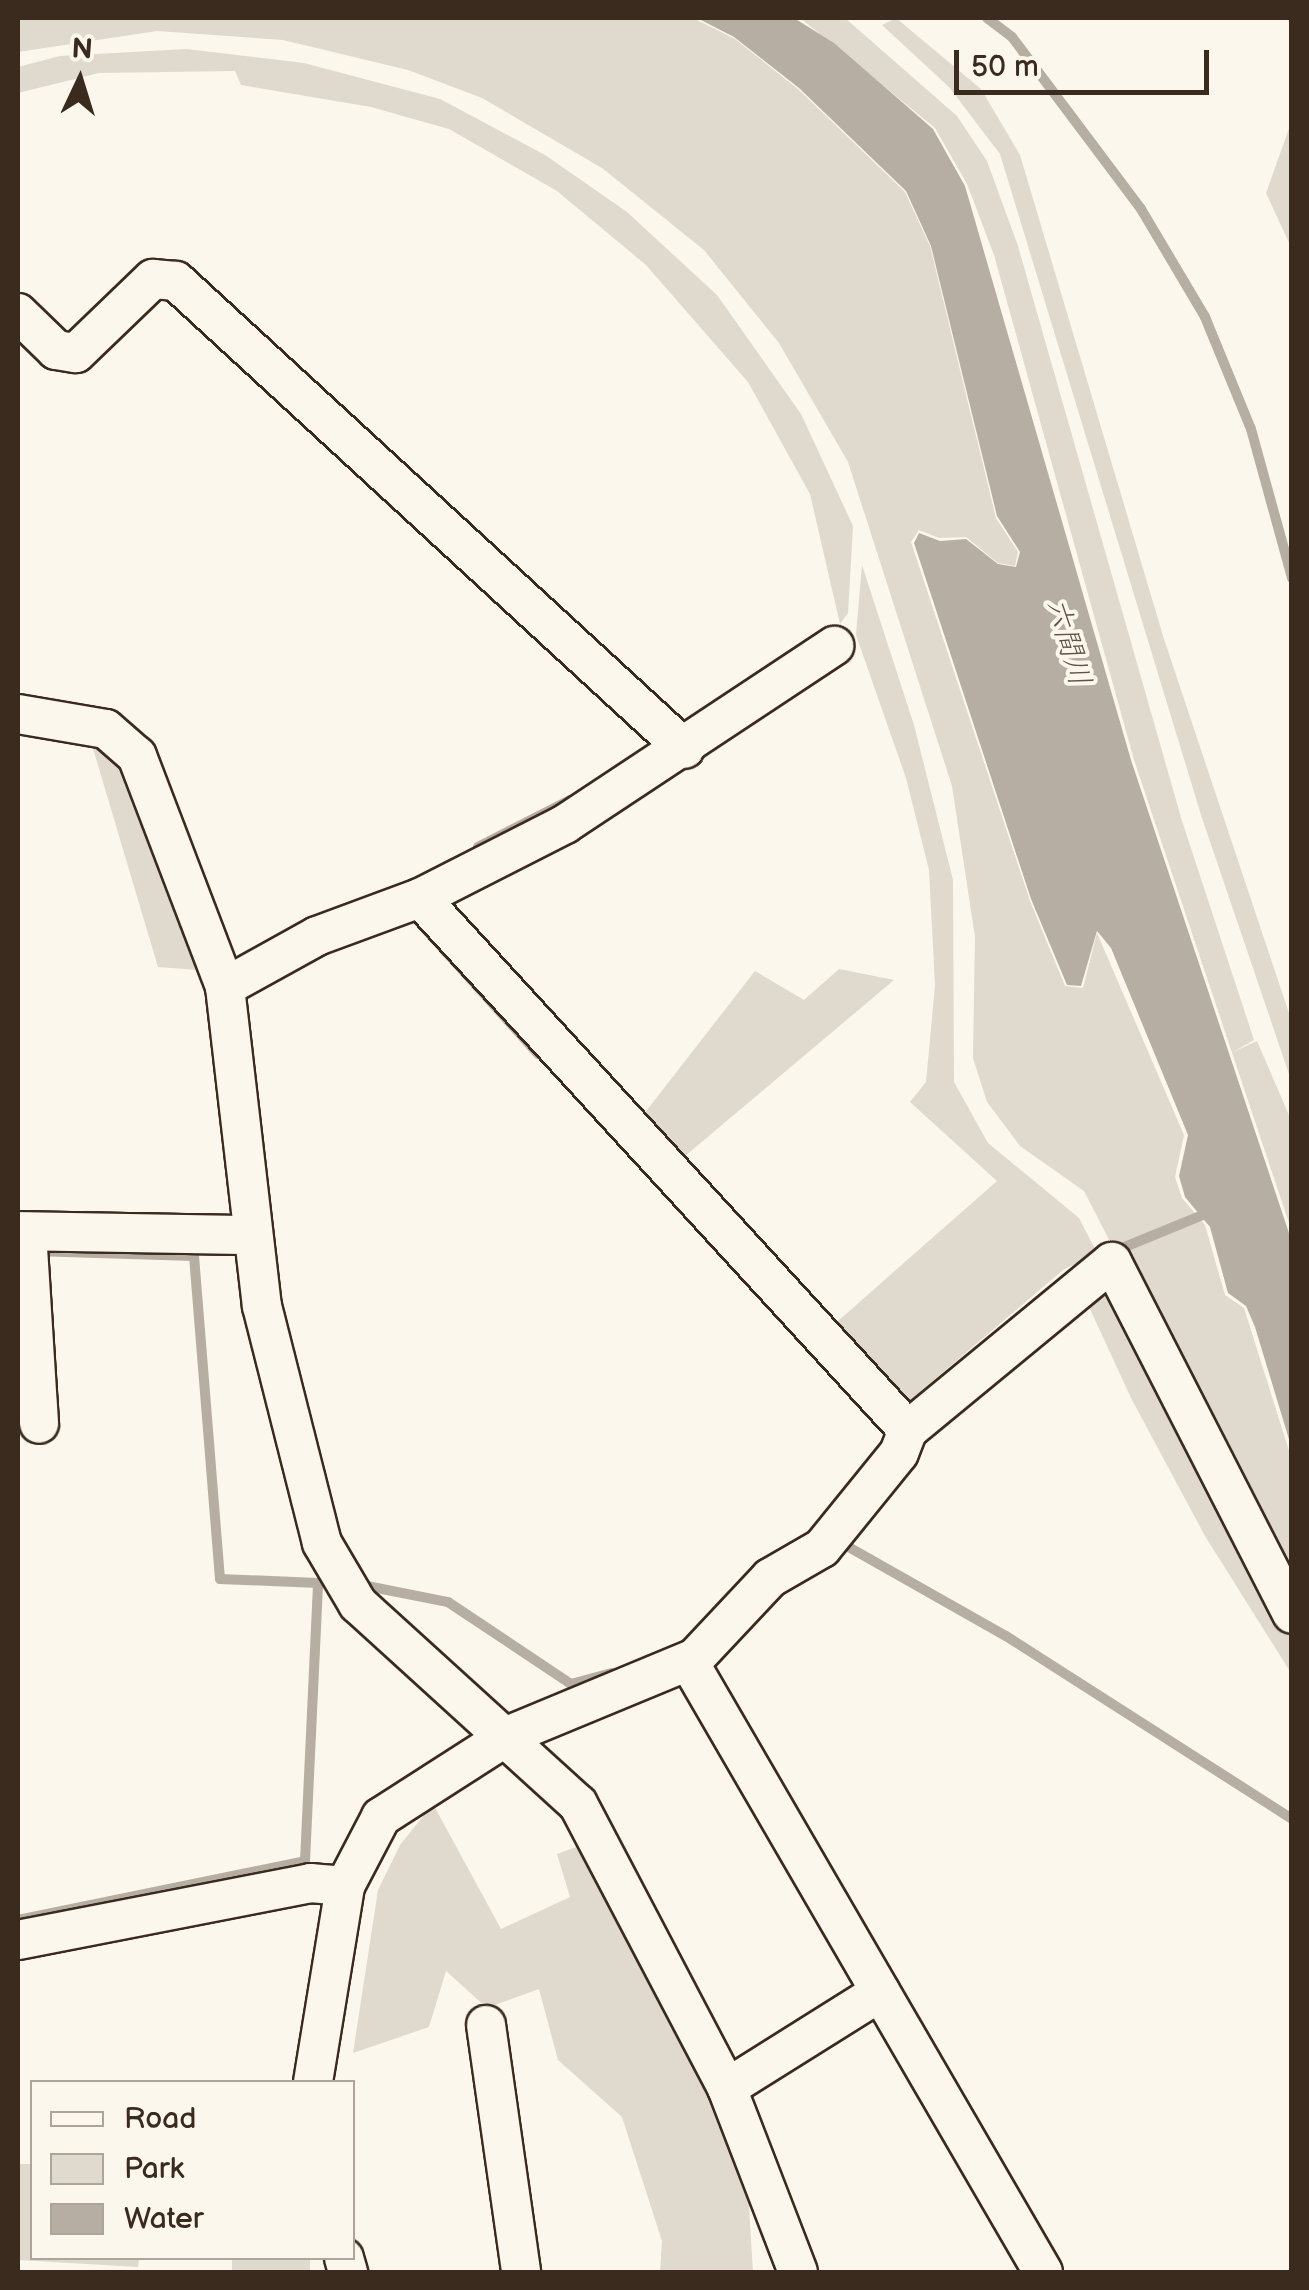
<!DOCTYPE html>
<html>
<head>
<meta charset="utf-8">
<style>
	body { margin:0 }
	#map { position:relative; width:1309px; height:2290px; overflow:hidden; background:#fbf7ec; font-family:"Balsamiq Sans","Klee One",sans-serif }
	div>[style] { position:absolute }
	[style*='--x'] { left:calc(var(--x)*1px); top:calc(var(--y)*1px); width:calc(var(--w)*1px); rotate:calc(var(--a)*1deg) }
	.green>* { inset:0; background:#dfd9ce; transform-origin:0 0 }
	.water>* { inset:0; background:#b6aea2 }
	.stream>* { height:10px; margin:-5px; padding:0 5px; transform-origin:5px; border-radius:5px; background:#b6aea2 }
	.roads { filter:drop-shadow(2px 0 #3b2a1e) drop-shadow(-2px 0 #3b2a1e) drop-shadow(0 2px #3b2a1e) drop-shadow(0 -2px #3b2a1e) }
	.minor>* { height:38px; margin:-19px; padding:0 19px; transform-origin:19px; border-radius:19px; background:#fbf7ec }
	span { translate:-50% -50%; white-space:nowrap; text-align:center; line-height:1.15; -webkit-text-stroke:8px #fbf7ec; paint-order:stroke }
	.water-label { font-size:30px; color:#605246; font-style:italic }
	.frame { position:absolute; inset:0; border:20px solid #3b2a1e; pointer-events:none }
	.legend { position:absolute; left:30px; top:2080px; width:325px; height:180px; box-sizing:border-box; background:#fbf7ec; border:2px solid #aea59a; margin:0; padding:12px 18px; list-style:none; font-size:30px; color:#3b2a1e }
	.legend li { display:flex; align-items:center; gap:20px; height:50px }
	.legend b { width:50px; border:2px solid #aea59a }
	.north { position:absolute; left:30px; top:30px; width:100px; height:100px; -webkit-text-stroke:8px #fbf7ec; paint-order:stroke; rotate:4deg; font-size:28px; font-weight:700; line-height:40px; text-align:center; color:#3b2a1e }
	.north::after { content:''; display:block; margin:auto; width:35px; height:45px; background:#3b2a1e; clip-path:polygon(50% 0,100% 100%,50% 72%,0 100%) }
	.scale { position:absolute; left:954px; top:50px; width:255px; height:45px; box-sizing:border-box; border:5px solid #3b2a1e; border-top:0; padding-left:12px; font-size:30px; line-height:35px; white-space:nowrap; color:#3b2a1e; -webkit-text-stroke:8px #fbf7ec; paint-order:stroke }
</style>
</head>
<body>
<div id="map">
	<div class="green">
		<i style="clip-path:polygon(18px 18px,693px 18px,735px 39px,798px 89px,905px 192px,930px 246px,996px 518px,1018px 552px,1015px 566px,998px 563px,966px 537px,939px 538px,919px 530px,911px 542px,1030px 901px,1065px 986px,1083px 988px,1097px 933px,1184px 1135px,1175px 1177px,1182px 1198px,1205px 1225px,1225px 1295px,1244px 1308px,1291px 1457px,1291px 1593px,1084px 1191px,1020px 1146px,987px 1102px,973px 1058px,975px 937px,952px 786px,848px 462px,779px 343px,704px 250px,602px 168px,482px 98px,408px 70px,283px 40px,157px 31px,18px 52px)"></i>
		<i style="clip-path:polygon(800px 18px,845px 18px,957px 116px,987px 161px,1018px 246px,1182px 821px,1254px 1040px,1233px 1052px,1257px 1041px,1291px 1120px,1291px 1229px,1134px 760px,994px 255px,967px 184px,935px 128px)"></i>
		<i style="clip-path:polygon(896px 18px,981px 89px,1020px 155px,1164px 639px,1291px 1019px,1291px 1080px,1201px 815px,1000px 154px,949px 87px,882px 25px)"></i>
		<i style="clip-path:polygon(186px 49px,304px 63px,440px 99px,545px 155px,627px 212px,717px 295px,801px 414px,853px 526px,848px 613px,840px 624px,810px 494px,748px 382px,646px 265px,557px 191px,449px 129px,371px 107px,241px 85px,235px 71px,99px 73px,18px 93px,18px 67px,60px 56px)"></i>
		<i style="clip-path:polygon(1291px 123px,1292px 123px,1291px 247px,1266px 193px)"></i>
		<i style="clip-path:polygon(862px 565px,914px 725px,953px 880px,954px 1082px,988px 1143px,1079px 1218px,1097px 1253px,1063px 1270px,901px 1408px,830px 1328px,997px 1181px,910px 1102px,926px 1082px,935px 986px,929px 870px,906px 778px,856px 635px)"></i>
		<i style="clip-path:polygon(89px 735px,115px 745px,203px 968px,198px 970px,158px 967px)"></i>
		<i style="clip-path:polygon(839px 969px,894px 980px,678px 1162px,640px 1119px,755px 971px,804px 1000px)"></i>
		<i style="clip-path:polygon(1106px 1277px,1291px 1628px,1291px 1673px,1205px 1536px,1131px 1398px,1084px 1296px)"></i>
		<i style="clip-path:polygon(433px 1804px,501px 1929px,570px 1897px,557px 1854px,576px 1847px,613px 1903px,746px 2158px,753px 2272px,660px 2272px,662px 2241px,622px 2117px,558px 2060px,539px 1989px,487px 2008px,446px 1971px,429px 2027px,353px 2053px,378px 1890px,400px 1845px)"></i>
		<i style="clip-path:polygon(18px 2164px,32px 2164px,32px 2258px,139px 2258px,138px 2267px,18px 2260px)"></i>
		<i style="left:232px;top:2258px;width:78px;height:15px"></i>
	</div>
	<div class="water">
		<i style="clip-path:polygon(697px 18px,794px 18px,834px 43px,933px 129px,965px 186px,1131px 760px,1291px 1239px,1291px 1446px,1255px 1327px,1246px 1306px,1228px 1293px,1210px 1227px,1185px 1197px,1179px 1176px,1188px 1135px,1111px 948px,1097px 931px,1081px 986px,1067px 985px,1031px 899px,914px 543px,919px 533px,940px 541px,966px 539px,998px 564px,1016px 567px,1020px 552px,997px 516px,931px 246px,906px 191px,799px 88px,734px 37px)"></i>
	</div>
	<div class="stream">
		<i style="--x:987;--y:18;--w:31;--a:37"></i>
		<i style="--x:1012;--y:37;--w:215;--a:53.1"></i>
		<i style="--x:1141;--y:209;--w:126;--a:59.3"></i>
		<i style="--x:1205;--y:317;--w:121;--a:67.7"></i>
		<i style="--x:1251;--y:429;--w:155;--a:74.6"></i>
		<i style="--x:478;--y:847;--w:103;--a:-27.1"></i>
		<i style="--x:409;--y:911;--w:193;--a:47.9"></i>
		<i style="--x:33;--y:1251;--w:161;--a:1.8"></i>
		<i style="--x:194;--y:1256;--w:324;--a:85.4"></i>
		<i style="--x:220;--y:1579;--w:98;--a:2.3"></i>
		<i style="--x:1110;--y:1253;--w:113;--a:-22.3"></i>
		<i style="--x:838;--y:1541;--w:193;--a:29.5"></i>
		<i style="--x:1006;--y:1636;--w:340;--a:32.6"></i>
		<i style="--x:357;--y:1584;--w:93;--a:11.2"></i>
		<i style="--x:448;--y:1602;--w:148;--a:33.7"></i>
		<i style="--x:571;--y:1684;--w:42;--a:-15"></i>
		<i style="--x:18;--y:1920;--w:293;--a:-11.6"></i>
		<i style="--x:305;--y:1861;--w:278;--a:-87.3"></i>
		<i style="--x:318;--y:1583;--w:17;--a:0"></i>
	</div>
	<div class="roads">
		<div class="minor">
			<i style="--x:18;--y:313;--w:53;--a:44.2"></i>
			<i style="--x:56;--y:350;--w:20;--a:9"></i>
			<i style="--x:76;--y:353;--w:107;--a:-43.9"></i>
			<i style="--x:153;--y:279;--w:23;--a:5"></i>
			<i style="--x:176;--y:281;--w:691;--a:42.6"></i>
			<i style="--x:18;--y:714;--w:89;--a:9.7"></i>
			<i style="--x:106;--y:729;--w:41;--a:41.1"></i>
			<i style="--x:137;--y:756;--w:247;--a:69.1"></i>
			<i style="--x:225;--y:987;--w:321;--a:83.4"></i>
			<i style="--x:262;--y:1306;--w:244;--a:75.8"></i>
			<i style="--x:322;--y:1543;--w:71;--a:59.5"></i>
			<i style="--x:358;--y:1604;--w:297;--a:42.3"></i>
			<i style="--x:578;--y:1804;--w:321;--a:62.3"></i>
			<i style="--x:727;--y:2088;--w:197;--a:68.9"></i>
			<i style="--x:420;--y:898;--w:722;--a:47.47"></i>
			<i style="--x:225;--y:987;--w:105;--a:-29"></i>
			<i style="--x:317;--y:936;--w:110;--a:-20.3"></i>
			<i style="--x:420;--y:898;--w:163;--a:-27"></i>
			<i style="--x:565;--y:824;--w:323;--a:-33.5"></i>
			<i style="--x:18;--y:1231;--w:234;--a:1"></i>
			<i style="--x:27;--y:1232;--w:192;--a:86.4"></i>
			<i style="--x:689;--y:1662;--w:705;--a:59.87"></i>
			<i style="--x:18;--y:1940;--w:298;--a:-11"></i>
			<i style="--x:310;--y:1883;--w:35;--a:5"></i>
			<i style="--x:486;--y:2025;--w:249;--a:81.9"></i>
			<i style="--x:313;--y:2082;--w:199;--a:-80.7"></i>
			<i style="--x:345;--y:1886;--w:78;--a:-62.4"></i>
			<i style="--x:381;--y:1817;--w:150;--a:-32.7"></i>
			<i style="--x:507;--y:1736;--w:204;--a:-22.5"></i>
			<i style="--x:695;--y:1658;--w:110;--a:-46.8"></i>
			<i style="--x:770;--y:1578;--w:60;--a:-30"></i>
			<i style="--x:822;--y:1548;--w:122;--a:-51"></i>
			<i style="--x:899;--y:1453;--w:25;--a:-69"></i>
			<i style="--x:908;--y:1430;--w:264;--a:-39.5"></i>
			<i style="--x:1112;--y:1262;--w:395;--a:62.9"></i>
			<i style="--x:727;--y:2088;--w:181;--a:-32.1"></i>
			<i style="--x:344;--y:2258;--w:15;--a:74"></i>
		</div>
	</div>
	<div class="water-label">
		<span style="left:1068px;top:642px;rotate:74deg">六間川</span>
	</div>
	<div class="frame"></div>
	<ul class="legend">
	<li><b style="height:12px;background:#fbf7ec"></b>Road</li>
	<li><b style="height:28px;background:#dfd9ce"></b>Park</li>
	<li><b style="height:28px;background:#b6aea2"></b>Water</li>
	</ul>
	<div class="north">N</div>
	<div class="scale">50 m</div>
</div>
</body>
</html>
